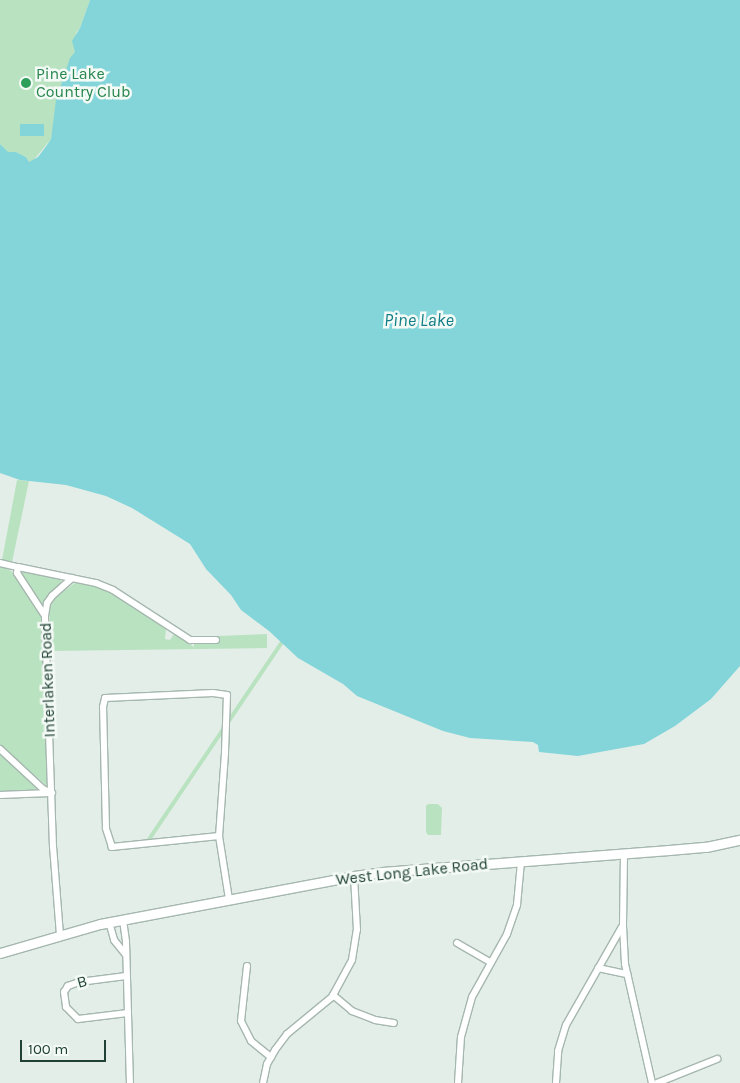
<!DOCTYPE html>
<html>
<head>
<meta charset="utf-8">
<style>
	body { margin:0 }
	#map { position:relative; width:740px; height:1083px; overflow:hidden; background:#e3eee8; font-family:Karla,sans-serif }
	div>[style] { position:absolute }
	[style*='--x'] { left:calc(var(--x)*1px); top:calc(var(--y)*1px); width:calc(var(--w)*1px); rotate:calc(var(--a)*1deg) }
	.green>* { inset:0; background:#b9e2c0; transform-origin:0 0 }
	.water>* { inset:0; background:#84d5da; transform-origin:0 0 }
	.roads { filter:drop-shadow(1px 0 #a5b7af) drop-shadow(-1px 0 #a5b7af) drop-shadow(0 1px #a5b7af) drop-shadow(0 -1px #a5b7af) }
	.minor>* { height:6px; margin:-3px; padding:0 3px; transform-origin:3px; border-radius:3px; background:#fff }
	.secondary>* { height:9px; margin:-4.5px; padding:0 4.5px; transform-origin:4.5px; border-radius:4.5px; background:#fff }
	.dots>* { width:14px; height:14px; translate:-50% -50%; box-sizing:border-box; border:2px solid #f4faf6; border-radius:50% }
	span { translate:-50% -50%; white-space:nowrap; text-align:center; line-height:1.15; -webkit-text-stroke:5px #f4faf6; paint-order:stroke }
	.leisure-label { font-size:16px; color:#27864d }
	.left { translate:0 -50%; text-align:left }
	.street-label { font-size:16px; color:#204236 }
	.water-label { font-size:18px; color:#127e86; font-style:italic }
	.scale { position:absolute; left:20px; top:1040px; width:86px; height:22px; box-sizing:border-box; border:2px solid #204236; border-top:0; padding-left:6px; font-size:15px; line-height:18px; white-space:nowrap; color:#204236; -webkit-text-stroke:4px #f4faf6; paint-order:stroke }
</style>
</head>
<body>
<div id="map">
	<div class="green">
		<i style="clip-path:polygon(0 0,90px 0,80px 28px,76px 33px,75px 52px,62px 82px,51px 139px,32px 162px,29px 162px,26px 157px,16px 152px,8px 153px,0 144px)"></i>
		<i style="clip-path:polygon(17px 480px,29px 481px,12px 562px,2px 560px)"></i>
		<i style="clip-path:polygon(0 565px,11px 571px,17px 578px,41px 616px,43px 628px,48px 787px,0 745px)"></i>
		<i style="clip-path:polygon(22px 571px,61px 578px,61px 584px,48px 595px,42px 606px,22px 576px)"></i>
		<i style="clip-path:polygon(75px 583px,82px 583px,105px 589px,115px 595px,166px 629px,165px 639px,170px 640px,174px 634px,194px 647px,194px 637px,267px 634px,267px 648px,51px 651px,49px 609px,56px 597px)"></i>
		<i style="left:281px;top:640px;width:4px;height:246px;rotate:34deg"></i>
		<i style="clip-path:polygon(0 754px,34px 784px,36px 788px,32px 791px,0 793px)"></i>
		<i style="clip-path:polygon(428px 804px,438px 804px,442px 808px,441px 835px,428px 835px,426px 832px,426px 806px)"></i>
	</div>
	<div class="water">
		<i style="clip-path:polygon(90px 0,740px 0,740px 666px,711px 699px,675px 726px,644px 744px,578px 756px,539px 752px,538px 745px,533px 742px,470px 738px,443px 731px,357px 696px,343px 684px,298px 658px,269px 631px,241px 610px,231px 595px,206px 569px,190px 544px,132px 508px,106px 496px,66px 485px,20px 480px,0 473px,0 144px,8px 152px,16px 152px,26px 157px,29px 162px,38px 157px,47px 145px,51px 139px,56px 100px,70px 58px,75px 52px,72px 41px,80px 28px)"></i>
		<i style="left:44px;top:124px;width:12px;height:24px;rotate:90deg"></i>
	</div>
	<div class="roads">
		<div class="minor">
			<i style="--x:0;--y:563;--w:18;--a:13"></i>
			<i style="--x:18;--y:567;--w:6;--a:99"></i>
			<i style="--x:17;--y:573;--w:51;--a:56.9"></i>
			<i style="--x:18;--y:567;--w:80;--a:11.6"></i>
			<i style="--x:96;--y:583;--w:18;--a:22"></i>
			<i style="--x:113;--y:590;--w:92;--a:33"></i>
			<i style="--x:190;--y:640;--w:26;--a:0"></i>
			<i style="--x:0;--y:749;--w:59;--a:42.9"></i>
			<i style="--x:43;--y:789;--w:10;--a:24"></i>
			<i style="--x:0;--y:795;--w:50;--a:-2.3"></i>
			<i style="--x:219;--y:836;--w:108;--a:174.1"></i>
			<i style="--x:112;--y:847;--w:20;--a:-108"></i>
			<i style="--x:106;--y:828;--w:121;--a:-91.4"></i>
			<i style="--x:103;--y:707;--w:9;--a:-77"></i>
			<i style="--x:105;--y:698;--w:108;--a:-2.7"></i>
			<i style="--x:213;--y:693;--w:14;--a:8"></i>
			<i style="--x:227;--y:695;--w:58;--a:92"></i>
			<i style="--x:225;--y:753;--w:83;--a:94.1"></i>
			<i style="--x:219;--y:836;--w:64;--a:81"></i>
			<i style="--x:624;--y:854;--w:72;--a:90.8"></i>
			<i style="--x:623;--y:926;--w:38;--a:87"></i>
			<i style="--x:625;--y:964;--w:122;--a:77.2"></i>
			<i style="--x:123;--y:920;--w:22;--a:82"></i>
			<i style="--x:126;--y:942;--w:141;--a:88.4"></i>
			<i style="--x:109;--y:922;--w:19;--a:74"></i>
			<i style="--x:114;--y:940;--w:19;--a:51"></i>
			<i style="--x:60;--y:935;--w:88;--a:-94.5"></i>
			<i style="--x:53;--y:847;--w:231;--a:-92"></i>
			<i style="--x:45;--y:616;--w:13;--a:-81"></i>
			<i style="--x:47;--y:603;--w:9;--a:-54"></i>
			<i style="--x:52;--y:596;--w:27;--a:-42"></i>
			<i style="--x:457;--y:943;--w:38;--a:30"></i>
			<i style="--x:247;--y:966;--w:55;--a:96.2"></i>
			<i style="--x:241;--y:1021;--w:22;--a:63"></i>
			<i style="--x:251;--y:1041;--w:26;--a:39"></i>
			<i style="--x:598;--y:968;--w:30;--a:12"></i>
			<i style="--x:126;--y:976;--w:47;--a:172.7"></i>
			<i style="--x:79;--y:982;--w:12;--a:160"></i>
			<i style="--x:68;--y:986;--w:7;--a:124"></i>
			<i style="--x:64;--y:992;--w:15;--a:82"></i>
			<i style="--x:66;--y:1007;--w:17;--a:45"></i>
			<i style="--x:78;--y:1019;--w:50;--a:-6.8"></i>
			<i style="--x:333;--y:995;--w:25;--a:40"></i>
			<i style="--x:352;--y:1011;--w:25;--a:21"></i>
			<i style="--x:375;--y:1020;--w:19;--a:9"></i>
			<i style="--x:263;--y:1083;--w:19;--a:-78"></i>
			<i style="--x:267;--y:1064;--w:16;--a:-60"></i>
			<i style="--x:275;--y:1050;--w:20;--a:-53"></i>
			<i style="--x:287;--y:1034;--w:58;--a:-39.4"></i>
			<i style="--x:332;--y:997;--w:42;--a:-61.6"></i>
			<i style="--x:352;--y:960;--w:30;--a:-81"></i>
			<i style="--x:357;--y:930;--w:54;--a:-93.2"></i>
			<i style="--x:458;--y:1083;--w:46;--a:-86.3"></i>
			<i style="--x:461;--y:1037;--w:41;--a:-74.6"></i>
			<i style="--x:472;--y:997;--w:72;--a:-60.9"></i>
			<i style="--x:507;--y:934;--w:31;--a:-71"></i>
			<i style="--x:517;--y:905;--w:43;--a:-84.7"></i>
			<i style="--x:556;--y:1083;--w:32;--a:-86"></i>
			<i style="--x:558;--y:1051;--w:27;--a:-73"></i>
			<i style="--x:566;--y:1025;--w:113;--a:-60.3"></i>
			<i style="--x:657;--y:1083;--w:65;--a:-21.8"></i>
		</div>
		<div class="secondary">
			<i style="--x:0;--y:953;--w:104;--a:-16.2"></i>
			<i style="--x:100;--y:924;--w:258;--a:-10.7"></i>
			<i style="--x:354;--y:876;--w:28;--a:-8"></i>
			<i style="--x:382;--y:872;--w:288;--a:-4.4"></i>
			<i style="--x:669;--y:850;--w:37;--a:-5"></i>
			<i style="--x:706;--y:847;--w:35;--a:-12"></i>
		</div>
	</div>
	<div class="dots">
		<i style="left:26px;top:83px;background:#2e9e5b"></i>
	</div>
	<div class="leisure-label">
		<span class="left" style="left:36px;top:83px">Pine Lake<br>Country Club</span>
	</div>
	<div class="street-label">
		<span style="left:48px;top:680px;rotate:-92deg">Interlaken Road</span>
		<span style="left:412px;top:872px;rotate:-6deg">West Long Lake Road</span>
		<span style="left:82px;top:982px;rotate:-15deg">B</span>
	</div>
	<div class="water-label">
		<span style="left:419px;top:320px">Pine Lake</span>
	</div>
	<div class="scale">100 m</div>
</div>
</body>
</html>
